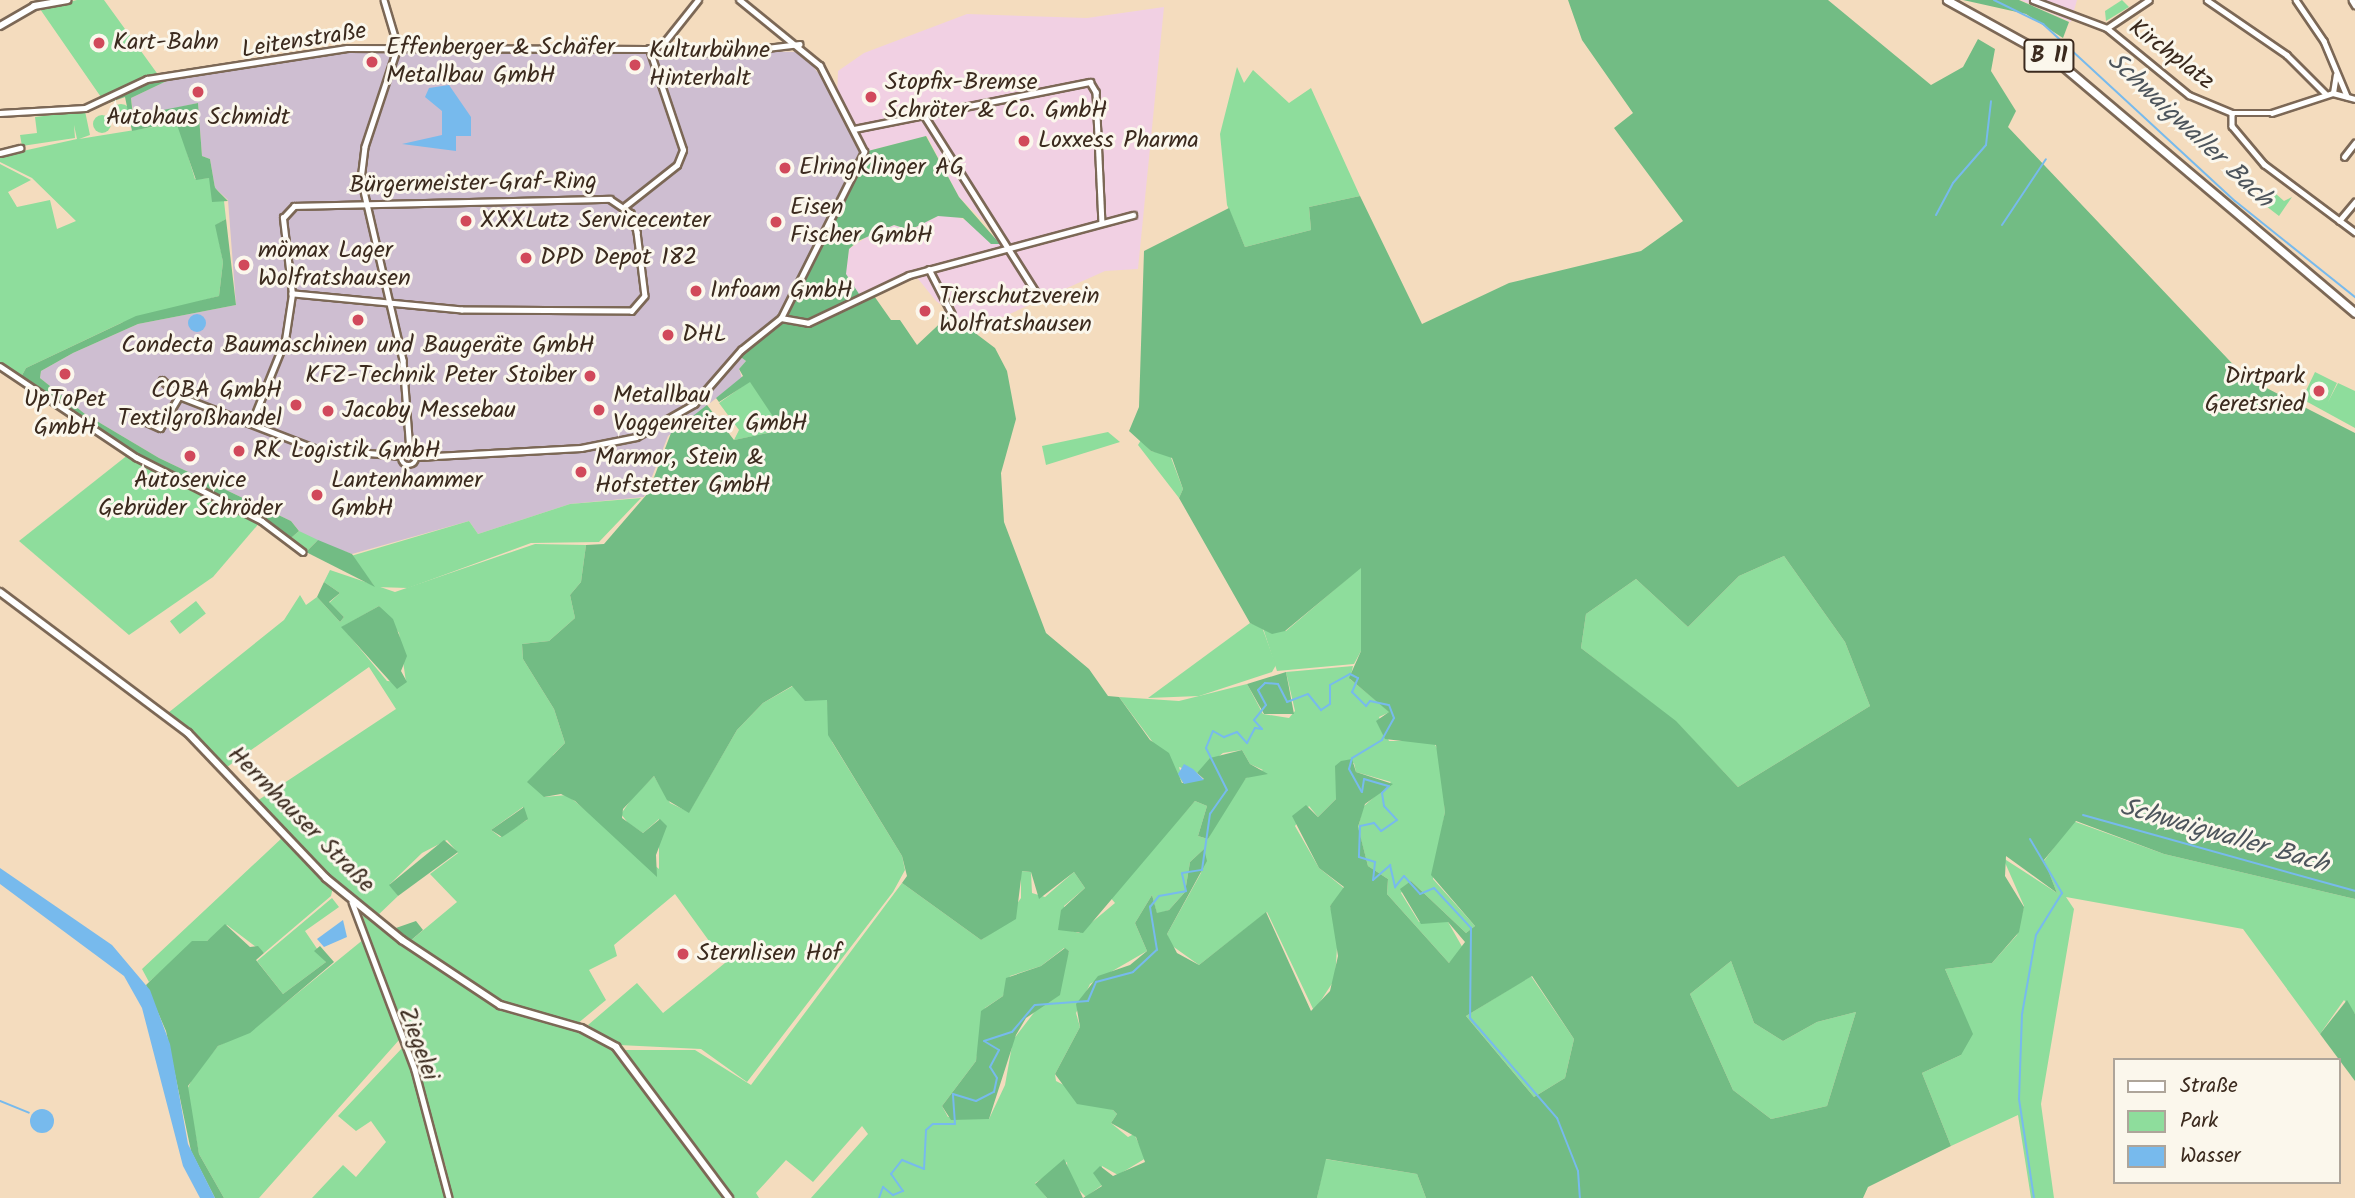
<!DOCTYPE html>
<html>
<head>
<meta charset="utf-8">
<style>
	body { margin:0 }
	#map { position:relative; width:2355px; height:1198px; overflow:hidden; background:#f4dcbe; font-family:Kalam,sans-serif }
	div>[style] { position:absolute }
	[style*='--x'] { left:calc(var(--x)*1px); top:calc(var(--y)*1px); width:calc(var(--w)*1px); rotate:calc(var(--a)*1deg) }
	.built>* { inset:0; background:#f1d0e3 }
	.industrial>* { inset:0; background:#cebed1 }
	.green>* { inset:0; background:#8edd9c; transform-origin:0 0 }
	.round { border-radius:50% }
	.forest>* { inset:0; background:#72bc84 }
	.water>* { inset:0; background:#77baed }
	.stream>* { height:2px; margin:-1px; padding:0 1px; transform-origin:1px; border-radius:1px; background:#77baed }
	.roads { filter:drop-shadow(2px 0 #7c6856) drop-shadow(-2px 0 #7c6856) drop-shadow(0 2px #7c6856) drop-shadow(0 -2px #7c6856) }
	.street>* { height:4.5px; margin:-2.25px; padding:0 2.25px; transform-origin:2.25px; border-radius:2.25px; background:#fff }
	.street>.ring { margin:-2.25px; padding:0; box-sizing:content-box; background:none; border:4.5px solid #fff; border-radius:50% }
	.secondary>* { height:6px; margin:-3px; padding:0 3px; transform-origin:3px; border-radius:3px; background:#fff }
	.primary>* { height:7px; margin:-3.5px; padding:0 3.5px; transform-origin:3.5px; border-radius:3.5px; background:#fff }
	.dots>* { width:19px; height:19px; translate:-50% -50%; box-sizing:border-box; border:4px solid #fbf7ec; border-radius:50% }
	span { translate:-50% -50%; white-space:nowrap; text-align:center; line-height:1.15; -webkit-text-stroke:6px #fbf7ec; paint-order:stroke }
	.shield-label span { padding:2px 5px; background:#fbf7ec; border:2px solid; border-radius:5px; -webkit-text-stroke-width:0 }
	.shield-label { font-size:23px; color:#3b2a1e; font-weight:700 }
	.street-label { font-size:24px; color:#3b2a1e }
	.poi-label { font-size:24px; color:#3b2a1e }
	.left { translate:0 -50%; text-align:left }
	.right { translate:-100% -50%; text-align:right }
	.water-label { font-size:26px; color:#4d555c; font-style:italic }
	.legend { position:absolute; left:2113px; top:1058px; width:228px; height:126px; box-sizing:border-box; background:#fbf7ec; border:2px solid #aea59a; margin:0; padding:9px 12px; list-style:none; font-size:21px; color:#3b2a1e }
	.legend li { display:flex; align-items:center; gap:14px; height:35px }
	.legend b { width:35px; border:2px solid #aea59a }
</style>
</head>
<body>
<div id="map">
	<div class="built">
		<i style="clip-path:polygon(2021px 0,2077px 0,2071px 22px)"></i>
		<i style="clip-path:polygon(1164px 7px,1138px 269px,1105px 271px,974px 330px,936px 301px,915px 275px,861px 298px,845px 273px,849px 249px,874px 232px,894px 225px,910px 230px,938px 216px,955px 216px,972px 223px,991px 244px,996px 233px,959px 197px,927px 136px,864px 152px,837px 98px,838px 71px,864px 53px,967px 14px,1087px 18px)"></i>
	</div>
	<div class="industrial">
		<i style="clip-path:polygon(392px 45px,802px 52px,849px 113px,862px 157px,781px 318px,738px 355px,746px 361px,739px 369px,742px 378px,668px 436px,644px 497px,570px 504px,478px 534px,469px 521px,352px 554px,304px 537px,291px 521px,159px 458px,85px 414px,40px 378px,41px 371px,73px 353px,138px 324px,236px 305px,228px 200px,215px 188px,210px 159px,202px 156px,198px 103px,134px 117px,131px 98px,171px 79px)"></i>
	</div>
	<div class="green">
		<i style="clip-path:polygon(77px 0,104px 0,159px 76px,136px 80px,103px 100px,40px 9px)"></i>
		<i style="clip-path:polygon(2122px 0,2129px 7px,2106px 21px,2105px 11px)"></i>
		<i style="clip-path:polygon(1237px 67px,1244px 83px,1253px 70px,1289px 103px,1311px 88px,1360px 196px,1309px 207px,1311px 230px,1245px 247px,1227px 205px,1220px 134px)"></i>
		<i class="round" style="left:111px;top:104px;width:20px;height:20px"></i>
		<i style="clip-path:polygon(85px 111px,90px 135px,79px 139px,178px 123px,195px 179px,209px 178px,224px 201px,226px 219px,216px 225px,223px 262px,219px 296px,121px 323px,26px 368px,20px 379px,0 364px,0 164px,31px 180px,8px 192px,17px 207px,50px 200px,57px 229px,76px 221px,32px 178px,0 162px,0 156px,77px 139px,74px 125px,75px 138px,22px 146px,20px 135px,37px 133px,35px 117px)"></i>
		<i class="round" style="left:93px;top:115px;width:18px;height:18px"></i>
		<i style="clip-path:polygon(2276px 194px,2284px 201px,2292px 197px,2279px 216px,2266px 206px)"></i>
		<i style="clip-path:polygon(2315px 372px,2337px 383px,2328px 402px,2338px 383px,2355px 391px,2355px 428px,2302px 399px)"></i>
		<i style="clip-path:polygon(750px 381px,783px 430px,734px 440px,739px 430px,719px 403px)"></i>
		<i style="clip-path:polygon(1108px 432px,1120px 442px,1046px 465px,1042px 446px)"></i>
		<i style="clip-path:polygon(1141px 440px,1151px 451px,1170px 455px,1183px 489px,1179px 498px,1138px 445px)"></i>
		<i style="clip-path:polygon(129px 454px,261px 521px,213px 577px,129px 635px,19px 541px)"></i>
		<i style="clip-path:polygon(641px 498px,599px 542px,531px 543px,408px 588px,375px 587px,351px 556px,469px 521px,478px 534px,570px 504px)"></i>
		<i style="clip-path:polygon(299px 531px,318px 540px,306px 552px,291px 538px)"></i>
		<i style="clip-path:polygon(evenodd,535px 544px,586px 545px,581px 582px,570px 595px,575px 618px,549px 641px,522px 644px,523px 659px,554px 709px,565px 743px,553px 755px,544px 797px,567px 795px,659px 869px,659px 819px,643px 833px,628px 823px,621px 814px,632px 798px,654px 776px,670px 803px,689px 812px,737px 730px,763px 703px,793px 686px,827px 700px,832px 742px,902px 856px,905px 870px,893px 892px,747px 1082px,701px 1049px,619px 1045px,588px 1025px,637px 983px,663px 1013px,725px 963px,675px 894px,614px 945px,617px 956px,589px 970px,606px 1000px,577px 1024px,501px 1003px,409px 942px,457px 902px,430px 874px,458px 853px,447px 840px,422px 853px,390px 884px,398px 896px,376px 917px,297px 846px,257px 801px,396px 709px,369px 667px,227px 767px,168px 713px,284px 620px,300px 595px,306px 605px,317px 597px,340px 622px,344px 617px,329px 603px,340px 593px,324px 582px,330px 570px,395px 592px,535px 544px,379px 606px,399px 633px,406px 682px,387px 681px,342px 627px,379px 606px,535px 544px,523px 807px,527px 820px,500px 837px,491px 830px,523px 807px)"></i>
		<i style="clip-path:polygon(1784px 556px,1845px 642px,1870px 706px,1738px 787px,1676px 722px,1581px 648px,1586px 614px,1636px 579px,1688px 627px,1739px 576px)"></i>
		<i style="clip-path:polygon(1361px 567px,1361px 651px,1354px 664px,1277px 671px,1263px 628px,1286px 631px)"></i>
		<i style="left:196px;top:601px;width:16px;height:33px;rotate:52deg"></i>
		<i style="clip-path:polygon(1250px 623px,1262px 627px,1276px 665px,1272px 672px,1199px 696px,1148px 698px)"></i>
		<i style="clip-path:polygon(evenodd,1353px 666px,1350px 679px,1390px 712px,1379px 717px,1389px 741px,1433px 741px,1440px 754px,1445px 812px,1433px 879px,1475px 926px,1466px 933px,1411px 881px,1401px 893px,1419px 922px,1448px 922px,1464px 950px,1449px 963px,1387px 894px,1388px 879px,1368px 866px,1358px 828px,1363px 807px,1391px 782px,1356px 772px,1354px 763px,1342px 761px,1336px 799px,1318px 817px,1309px 806px,1295px 826px,1319px 868px,1345px 889px,1330px 906px,1338px 932px,1335px 979px,1314px 1011px,1267px 912px,1199px 965px,1171px 945px,1167px 934px,1201px 873px,1204px 849px,1190px 862px,1185px 892px,1169px 910px,1157px 914px,1152px 895px,1135px 923px,1147px 951px,1090px 984px,1076px 1013px,1080px 1027px,1055px 1074px,1056px 1081px,1113px 1110px,1117px 1114px,1111px 1123px,1128px 1137px,1134px 1134px,1146px 1158px,1118px 1175px,1102px 1166px,1102px 1185px,1086px 1197px,1068px 1179px,1067px 1162px,1035px 1183px,1047px 1198px,811px 1198px,868px 1134px,862px 1126px,813px 1182px,786px 1160px,756px 1193px,759px 1198px,732px 1198px,624px 1050px,695px 1050px,751px 1085px,902px 883px,981px 940px,1002px 926px,1021px 898px,1021px 871px,1031px 872px,1032px 893px,1045px 897px,1074px 872px,1085px 888px,1064px 906px,1068px 930px,1079px 933px,1115px 903px,1110px 897px,1195px 801px,1207px 806px,1198px 836px,1208px 839px,1227px 801px,1246px 778px,1263px 770px,1250px 764px,1242px 750px,1223px 753px,1197px 773px,1179px 767px,1184px 784px,1119px 697px,1179px 701px,1247px 684px,1263px 714px,1289px 718px,1295px 711px,1286px 672px,1353px 666px,1064px 948px,1069px 951px,1059px 980px,1013px 1040px,1005px 1085px,989px 1119px,948px 1117px,942px 1106px,976px 1061px,985px 1008px,1003px 996px,1010px 976px,1041px 966px,1064px 948px)"></i>
		<i style="clip-path:polygon(2073px 821px,2164px 854px,2355px 899px,2355px 1014px,2344px 1000px,2320px 1034px,2243px 929px,2066px 897px,2074px 909px,2041px 1104px,2054px 1198px,2031px 1198px,2018px 1115px,1951px 1146px,1922px 1073px,1961px 1055px,1957px 997px,1945px 969px,1992px 963px,2017px 935px,2024px 906px,2003px 858px,2057px 893px,2044px 861px)"></i>
		<i style="clip-path:polygon(283px 837px,333px 887px,331px 896px,264px 953px,227px 925px,207px 941px,195px 941px,149px 982px,142px 969px)"></i>
		<i style="clip-path:polygon(332px 898px,339px 907px,305px 931px,326px 962px,283px 994px,257px 961px)"></i>
		<i style="clip-path:polygon(361px 911px,497px 1005px,581px 1030px,615px 1048px,726px 1198px,451px 1198px,446px 1167px)"></i>
		<i style="clip-path:polygon(364px 939px,399px 1040px,259px 1198px,224px 1198px,199px 1154px,187px 1090px,194px 1075px,218px 1046px,256px 1027px)"></i>
		<i style="clip-path:polygon(1731px 961px,1754px 1023px,1783px 1041px,1817px 1022px,1856px 1012px,1827px 1106px,1771px 1119px,1733px 1090px,1690px 994px)"></i>
		<i style="clip-path:polygon(1531px 976px,1574px 1039px,1565px 1078px,1534px 1097px,1466px 1016px)"></i>
		<i style="clip-path:polygon(404px 1046px,447px 1198px,312px 1198px,343px 1165px,356px 1177px,386px 1142px,371px 1121px,356px 1131px,338px 1116px)"></i>
		<i style="clip-path:polygon(1325px 1159px,1417px 1174px,1426px 1198px,1317px 1198px)"></i>
	</div>
	<div class="forest">
		<i style="clip-path:polygon(evenodd,1568px 0,1828px 0,1931px 85px,1963px 67px,1978px 39px,1995px 49px,1991px 71px,2016px 111px,2008px 127px,2245px 377px,2355px 433px,2355px 899px,2164px 854px,2076px 821px,2044px 860px,2057px 893px,2006px 856px,2005px 876px,2024px 907px,2019px 932px,1992px 963px,1945px 969px,1973px 1034px,1961px 1055px,1922px 1073px,1951px 1146px,1868px 1187px,1863px 1198px,1426px 1198px,1417px 1174px,1326px 1159px,1317px 1198px,1047px 1198px,1035px 1184px,1064px 1159px,1083px 1198px,1102px 1186px,1093px 1173px,1100px 1166px,1113px 1176px,1145px 1162px,1136px 1137px,1111px 1123px,1117px 1114px,1113px 1110px,1077px 1104px,1055px 1074px,1080px 1027px,1076px 1004px,1098px 976px,1130px 965px,1147px 951px,1135px 923px,1152px 895px,1157px 913px,1169px 910px,1185px 892px,1190px 862px,1204px 849px,1207px 861px,1167px 934px,1177px 953px,1199px 965px,1266px 912px,1311px 1011px,1330px 991px,1338px 956px,1330px 906px,1344px 887px,1319px 868px,1292px 816px,1306px 805px,1318px 817px,1336px 799px,1335px 766px,1341px 761px,1352px 759px,1356px 772px,1393px 784px,1365px 804px,1358px 827px,1368px 866px,1388px 879px,1387px 894px,1449px 963px,1465px 942px,1448px 922px,1421px 924px,1400px 889px,1411px 881px,1466px 933px,1475px 926px,1431px 875px,1445px 812px,1436px 745px,1385px 739px,1376px 721px,1389px 712px,1349px 678px,1361px 651px,1361px 568px,1285px 631px,1272px 634px,1250px 623px,1179px 498px,1183px 489px,1172px 458px,1151px 451px,1129px 431px,1139px 407px,1144px 251px,1229px 208px,1245px 247px,1311px 230px,1309px 207px,1360px 196px,1422px 324px,1509px 283px,1641px 251px,1683px 221px,1614px 128px,1633px 113px,1582px 40px,1568px 0,1784px 556px,1845px 642px,1870px 706px,1738px 787px,1676px 721px,1581px 648px,1586px 614px,1636px 579px,1688px 627px,1739px 576px,1784px 556px,1568px 0,1731px 961px,1754px 1023px,1783px 1041px,1817px 1022px,1856px 1012px,1827px 1106px,1771px 1119px,1733px 1090px,1690px 994px,1731px 961px,1568px 0,1532px 976px,1574px 1039px,1565px 1078px,1534px 1097px,1466px 1016px,1532px 976px)"></i>
		<i style="clip-path:polygon(1963px 0,2019px 0,2069px 22px,2063px 38px,2026px 14px)"></i>
		<i style="clip-path:polygon(171px 79px,131px 98px,133px 116px,198px 103px,202px 156px,210px 159px,215px 188px,228px 201px,212px 202px,209px 178px,196px 180px,176px 122px,132px 131px,125px 97px,86px 111px,140px 83px)"></i>
		<i style="clip-path:polygon(926px 136px,959px 197px,1000px 244px,991px 244px,963px 218px,938px 216px,910px 230px,894px 225px,858px 241px,849px 249px,846px 274px,861px 297px,872px 293px,891px 320px,900px 320px,917px 345px,950px 314px,995px 348px,1007px 371px,1016px 419px,1001px 473px,1004px 522px,1046px 633px,1089px 669px,1108px 696px,1119px 697px,1150px 740px,1169px 753px,1182px 783px,1204px 779px,1197px 773px,1210px 758px,1242px 750px,1250px 764px,1268px 774px,1246px 778px,1208px 839px,1198px 836px,1207px 806px,1195px 801px,1083px 933px,1058px 930px,1061px 910px,1085px 888px,1074px 872px,1039px 899px,1031px 872px,1022px 871px,1016px 919px,981px 940px,902px 883px,907px 876px,902px 856px,828px 735px,827px 700px,805px 701px,792px 686px,763px 703px,737px 730px,689px 813px,667px 800px,654px 776px,623px 809px,622px 818px,643px 833px,660px 819px,667px 826px,656px 855px,657px 877px,575px 801px,561px 794px,544px 797px,527px 782px,565px 743px,554px 709px,523px 659px,522px 644px,549px 641px,575px 618px,570px 595px,581px 582px,586px 545px,604px 544px,648px 493px,671px 433px,707px 405px,734px 440px,782px 430px,750px 382px,719px 402px,716px 398px,743px 376px,739px 369px,746px 361px,738px 355px,781px 318px,864px 152px)"></i>
		<i style="clip-path:polygon(226px 219px,236px 305px,138px 324px,73px 353px,41px 371px,40px 378px,85px 414px,159px 458px,291px 521px,299px 531px,291px 538px,121px 447px,20px 379px,26px 368px,136px 316px,219px 296px,223px 262px,215px 225px)"></i>
		<i style="clip-path:polygon(318px 540px,352px 554px,375px 587px,306px 552px)"></i>
		<i style="clip-path:polygon(324px 582px,340px 593px,329px 602px,344px 617px,340px 622px,317px 597px)"></i>
		<i style="clip-path:polygon(379px 606px,393px 619px,407px 656px,401px 671px,407px 682px,397px 689px,341px 627px)"></i>
		<i style="clip-path:polygon(1286px 672px,1294px 714px,1264px 714px,1247px 684px)"></i>
		<i style="clip-path:polygon(524px 807px,528px 819px,514px 829px,502px 837px,491px 830px)"></i>
		<i style="clip-path:polygon(444px 840px,458px 852px,398px 896px,389px 885px)"></i>
		<i style="clip-path:polygon(416px 921px,423px 930px,409px 942px,393px 929px)"></i>
		<i style="clip-path:polygon(225px 924px,250px 947px,258px 946px,264px 953px,256px 960px,283px 994px,326px 962px,314px 951px,320px 946px,334px 962px,250px 1033px,218px 1046px,188px 1086px,199px 1154px,224px 1198px,215px 1198px,191px 1151px,166px 1031px,146px 985px,192px 941px,207px 941px)"></i>
		<i style="clip-path:polygon(1065px 948px,1069px 951px,1060px 995px,1026px 1018px,1016px 1035px,989px 1119px,951px 1120px,942px 1106px,976px 1061px,981px 1011px,1003px 996px,1006px 978px,1041px 966px)"></i>
		<i style="clip-path:polygon(2347px 1000px,2355px 1014px,2355px 1081px,2320px 1034px)"></i>
	</div>
	<div class="water">
		<i style="clip-path:polygon(449px 85px,471px 117px,471px 136px,456px 136px,456px 151px,402px 144px,442px 135px,442px 111px,425px 97px,429px 88px)"></i>
		<i class="round" style="left:188px;top:314px;width:18px;height:18px"></i>
		<i style="clip-path:polygon(1184px 764px,1193px 769px,1204px 780px,1184px 784px,1178px 774px)"></i>
		<i style="clip-path:polygon(0 868px,112px 945px,150px 990px,170px 1044px,188px 1144px,215px 1198px,200px 1198px,183px 1166px,142px 1008px,124px 976px,0 884px)"></i>
		<i style="clip-path:polygon(343px 920px,347px 937px,324px 947px,317px 939px)"></i>
		<i class="round" style="left:30px;top:1109px;width:24px;height:24px"></i>
	</div>
	<div class="stream">
		<i style="--x:1994;--y:0;--w:55;--a:26.1"></i>
		<i style="--x:2043;--y:24;--w:261;--a:42.7"></i>
		<i style="--x:2235;--y:201;--w:154;--a:38.7"></i>
		<i style="--x:1936;--y:215;--w:36;--a:-62"></i>
		<i style="--x:1953;--y:183;--w:50;--a:-49"></i>
		<i style="--x:1986;--y:145;--w:44;--a:-83.5"></i>
		<i style="--x:2002;--y:225;--w:79;--a:-56.3"></i>
		<i style="--x:2083;--y:815;--w:282;--a:15.6"></i>
		<i style="--x:2030;--y:839;--w:63;--a:59.3"></i>
		<i style="--x:2062;--y:893;--w:49;--a:121.8"></i>
		<i style="--x:2036;--y:935;--w:80;--a:100"></i>
		<i style="--x:2022;--y:1014;--w:85;--a:92"></i>
		<i style="--x:2019;--y:1099;--w:100;--a:81.4"></i>
		<i style="--x:0;--y:1101;--w:31;--a:22"></i>
		<i style="--x:879;--y:1198;--w:12;--a:-70"></i>
		<i style="--x:883;--y:1187;--w:13;--a:39"></i>
		<i style="--x:893;--y:1195;--w:11;--a:-22"></i>
		<i style="--x:903;--y:1191;--w:21;--a:-125"></i>
		<i style="--x:891;--y:1174;--w:18;--a:-52"></i>
		<i style="--x:902;--y:1160;--w:24;--a:22"></i>
		<i style="--x:924;--y:1169;--w:39;--a:-87"></i>
		<i style="--x:926;--y:1130;--w:9;--a:-41"></i>
		<i style="--x:933;--y:1124;--w:22;--a:0"></i>
		<i style="--x:955;--y:1124;--w:30;--a:-94"></i>
		<i style="--x:953;--y:1094;--w:24;--a:17"></i>
		<i style="--x:976;--y:1101;--w:20;--a:-27"></i>
		<i style="--x:994;--y:1092;--w:14;--a:-78"></i>
		<i style="--x:997;--y:1078;--w:13;--a:-122"></i>
		<i style="--x:990;--y:1067;--w:19;--a:-62"></i>
		<i style="--x:999;--y:1050;--w:17;--a:-149"></i>
		<i style="--x:984;--y:1041;--w:29;--a:-18"></i>
		<i style="--x:1012;--y:1032;--w:35;--a:-50"></i>
		<i style="--x:1035;--y:1005;--w:53;--a:-4.3"></i>
		<i style="--x:1088;--y:1001;--w:21;--a:-67"></i>
		<i style="--x:1096;--y:982;--w:38;--a:-15"></i>
		<i style="--x:1133;--y:972;--w:33;--a:-43"></i>
		<i style="--x:1157;--y:950;--w:44;--a:-99.2"></i>
		<i style="--x:1150;--y:907;--w:14;--a:-51"></i>
		<i style="--x:1159;--y:896;--w:27;--a:-10"></i>
		<i style="--x:1186;--y:891;--w:18;--a:-103"></i>
		<i style="--x:1182;--y:873;--w:20;--a:-9"></i>
		<i style="--x:1202;--y:870;--w:57;--a:-81.9"></i>
		<i style="--x:1210;--y:814;--w:29;--a:-55"></i>
		<i style="--x:1227;--y:790;--w:47;--a:-116.6"></i>
		<i style="--x:1206;--y:748;--w:18;--a:-68"></i>
		<i style="--x:1213;--y:731;--w:13;--a:29"></i>
		<i style="--x:1224;--y:737;--w:14;--a:-21"></i>
		<i style="--x:1237;--y:732;--w:15;--a:48"></i>
		<i style="--x:1247;--y:743;--w:17;--a:-62"></i>
		<i style="--x:1255;--y:728;--w:7;--a:8"></i>
		<i style="--x:1262;--y:729;--w:12;--a:-132"></i>
		<i style="--x:1254;--y:720;--w:19;--a:-51"></i>
		<i style="--x:1266;--y:705;--w:17;--a:-118"></i>
		<i style="--x:1258;--y:690;--w:10;--a:-45"></i>
		<i style="--x:1265;--y:683;--w:13;--a:4"></i>
		<i style="--x:1278;--y:684;--w:20;--a:63"></i>
		<i style="--x:1287;--y:702;--w:22;--a:-21"></i>
		<i style="--x:1308;--y:694;--w:21;--a:51"></i>
		<i style="--x:1321;--y:710;--w:11;--a:-34"></i>
		<i style="--x:1330;--y:704;--w:19;--a:-90"></i>
		<i style="--x:1330;--y:685;--w:23;--a:-29"></i>
		<i style="--x:1350;--y:674;--w:9;--a:27"></i>
		<i style="--x:1358;--y:678;--w:15;--a:113"></i>
		<i style="--x:1352;--y:692;--w:20;--a:45"></i>
		<i style="--x:1366;--y:706;--w:6;--a:-51"></i>
		<i style="--x:1370;--y:701;--w:19;--a:12"></i>
		<i style="--x:1389;--y:705;--w:14;--a:69"></i>
		<i style="--x:1394;--y:718;--w:25;--a:119"></i>
		<i style="--x:1382;--y:740;--w:35;--a:149"></i>
		<i style="--x:1352;--y:758;--w:11;--a:105"></i>
		<i style="--x:1349;--y:769;--w:26;--a:61"></i>
		<i style="--x:1362;--y:792;--w:13;--a:-81"></i>
		<i style="--x:1364;--y:779;--w:26;--a:16"></i>
		<i style="--x:1389;--y:786;--w:10;--a:135"></i>
		<i style="--x:1382;--y:793;--w:13;--a:81"></i>
		<i style="--x:1384;--y:806;--w:19;--a:47"></i>
		<i style="--x:1397;--y:820;--w:19;--a:145"></i>
		<i style="--x:1381;--y:831;--w:11;--a:-131"></i>
		<i style="--x:1374;--y:823;--w:14;--a:168"></i>
		<i style="--x:1360;--y:826;--w:31;--a:92"></i>
		<i style="--x:1359;--y:857;--w:17;--a:17"></i>
		<i style="--x:1375;--y:862;--w:18;--a:96"></i>
		<i style="--x:1373;--y:880;--w:23;--a:-41"></i>
		<i style="--x:1390;--y:865;--w:23;--a:77"></i>
		<i style="--x:1395;--y:887;--w:14;--a:-51"></i>
		<i style="--x:1404;--y:876;--w:24;--a:48"></i>
		<i style="--x:1420;--y:894;--w:15;--a:-23"></i>
		<i style="--x:1434;--y:888;--w:54;--a:47.2"></i>
		<i style="--x:1471;--y:928;--w:90;--a:90.6"></i>
		<i style="--x:1470;--y:1018;--w:133;--a:49"></i>
		<i style="--x:1557;--y:1118;--w:57;--a:68.4"></i>
		<i style="--x:1578;--y:1171;--w:27;--a:86"></i>
	</div>
	<div class="roads">
		<div class="street">
			<i style="--x:384;--y:0;--w:49;--a:73.4"></i>
			<i style="--x:398;--y:47;--w:105;--a:108.3"></i>
			<i style="--x:365;--y:147;--w:31;--a:97"></i>
			<i style="--x:361;--y:178;--w:187;--a:77"></i>
			<i style="--x:403;--y:360;--w:90;--a:85.6"></i>
			<i style="--x:2033;--y:0;--w:79;--a:20.7"></i>
			<i style="--x:2107;--y:28;--w:106;--a:39.3"></i>
			<i style="--x:2189;--y:95;--w:47;--a:22.7"></i>
			<i style="--x:2232;--y:113;--w:40;--a:0"></i>
			<i style="--x:2272;--y:113;--w:64;--a:-18.2"></i>
			<i style="--x:2333;--y:93;--w:23;--a:15"></i>
			<i style="--x:2207;--y:0;--w:97;--a:34.5"></i>
			<i style="--x:2287;--y:55;--w:55;--a:45"></i>
			<i style="--x:2296;--y:0;--w:50;--a:55.7"></i>
			<i style="--x:2324;--y:41;--w:60;--a:67.3"></i>
			<i style="--x:2352;--y:0;--w:6;--a:59"></i>
			<i style="--x:2107;--y:28;--w:50;--a:-33.7"></i>
			<i style="--x:663;--y:44;--w:11;--a:41"></i>
			<i style="--x:671;--y:51;--w:54;--a:2.1"></i>
			<i style="--x:725;--y:53;--w:75;--a:-6.9"></i>
			<i style="--x:2333;--y:93;--w:18;--a:-81"></i>
			<i style="--x:0;--y:113;--w:85;--a:-3.4"></i>
			<i style="--x:85;--y:108;--w:68;--a:-25.1"></i>
			<i style="--x:147;--y:79;--w:202;--a:-8.8"></i>
			<i style="--x:347;--y:48;--w:302;--a:0.2"></i>
			<i style="--x:649;--y:49;--w:15;--a:-20"></i>
			<i style="--x:663;--y:44;--w:56;--a:-51.5"></i>
			<i style="--x:2232;--y:113;--w:13;--a:90"></i>
			<i style="--x:2232;--y:126;--w:50;--a:49.9"></i>
			<i style="--x:2264;--y:164;--w:114;--a:36.8"></i>
			<i style="--x:924;--y:115;--w:213;--a:57.7"></i>
			<i style="--x:854;--y:129;--w:241;--a:-11.3"></i>
			<i style="--x:1090;--y:82;--w:12;--a:59"></i>
			<i style="--x:1096;--y:92;--w:130;--a:87.4"></i>
			<i style="--x:0;--y:153;--w:21;--a:-14"></i>
			<i style="--x:2344;--y:157;--w:18;--a:-52"></i>
			<i style="--x:610;--y:199;--w:25;--a:34"></i>
			<i style="--x:631;--y:213;--w:20;--a:72"></i>
			<i style="--x:637;--y:232;--w:64;--a:82.9"></i>
			<i style="--x:645;--y:296;--w:20;--a:131"></i>
			<i style="--x:632;--y:311;--w:170;--a:-179.7"></i>
			<i style="--x:462;--y:310;--w:171;--a:-174.6"></i>
			<i style="--x:292;--y:294;--w:77;--a:-96.8"></i>
			<i style="--x:283;--y:218;--w:16;--a:-47"></i>
			<i style="--x:294;--y:206;--w:316;--a:-1.3"></i>
			<i style="--x:625;--y:206;--w:66;--a:-38.3"></i>
			<i style="--x:677;--y:165;--w:16;--a:-68"></i>
			<i style="--x:683;--y:150;--w:107;--a:-108.6"></i>
			<i style="--x:2339;--y:221;--w:25;--a:-50"></i>
			<i style="--x:929;--y:269;--w:51;--a:62.9"></i>
			<i style="--x:781;--y:318;--w:27;--a:10"></i>
			<i style="--x:808;--y:323;--w:112;--a:-25.4"></i>
			<i style="--x:909;--y:275;--w:232;--a:-15"></i>
			<i style="--x:0;--y:366;--w:164;--a:33.8"></i>
			<i style="--x:136;--y:457;--w:141;--a:26.9"></i>
			<i style="--x:262;--y:521;--w:51;--a:37.1"></i>
			<i style="--x:162;--y:380;--w:23;--a:43"></i>
			<i style="--x:179;--y:396;--w:145;--a:21.1"></i>
			<i style="--x:314;--y:448;--w:87;--a:5.3"></i>
			<i style="--x:140;--y:419;--w:22;--a:24"></i>
			<i style="--x:160;--y:428;--w:37;--a:-59"></i>
			<i style="--x:251;--y:424;--w:91;--a:-68"></i>
			<i style="--x:285;--y:340;--w:47;--a:-81.3"></i>
			<i class="ring" style="left:401px;top:450px;width:11.5px;height:11.5px"></i>
			<i style="--x:417;--y:457;--w:164;--a:-3.1"></i>
			<i style="--x:581;--y:448;--w:56;--a:-11.3"></i>
			<i style="--x:636;--y:437;--w:67;--a:-29.6"></i>
			<i style="--x:694;--y:404;--w:72;--a:-49"></i>
			<i style="--x:741;--y:350;--w:51;--a:-38.7"></i>
			<i style="--x:781;--y:318;--w:186;--a:-63.4"></i>
			<i style="--x:864;--y:152;--w:97;--a:-117.1"></i>
			<i style="--x:820;--y:66;--w:104;--a:-140.8"></i>
			<i style="--x:352;--y:902;--w:179;--a:69.4"></i>
			<i style="--x:415;--y:1070;--w:132;--a:75.1"></i>
		</div>
		<div class="secondary">
			<i style="--x:0;--y:26;--w:39;--a:-30"></i>
			<i style="--x:34;--y:6;--w:34;--a:-10"></i>
			<i style="--x:0;--y:592;--w:235;--a:36.9"></i>
			<i style="--x:188;--y:733;--w:200;--a:46.4"></i>
			<i style="--x:326;--y:878;--w:98;--a:39.2"></i>
			<i style="--x:402;--y:940;--w:118;--a:33.6"></i>
			<i style="--x:500;--y:1005;--w:84;--a:15.9"></i>
			<i style="--x:581;--y:1028;--w:40;--a:28"></i>
			<i style="--x:616;--y:1047;--w:189;--a:53.2"></i>
		</div>
		<div class="primary">
			<i style="--x:1947;--y:0;--w:126;--a:29"></i>
			<i style="--x:2057;--y:61;--w:390;--a:40.2"></i>
		</div>
	</div>
	<div class="dots">
		<i style="left:99px;top:43px;background:#d1495b"></i>
		<i style="left:372px;top:62px;background:#d1495b"></i>
		<i style="left:635px;top:65px;background:#d1495b"></i>
		<i style="left:198px;top:92px;background:#d1495b"></i>
		<i style="left:871px;top:97px;background:#d1495b"></i>
		<i style="left:1024px;top:141px;background:#d1495b"></i>
		<i style="left:785px;top:168px;background:#d1495b"></i>
		<i style="left:466px;top:221px;background:#d1495b"></i>
		<i style="left:776px;top:222px;background:#d1495b"></i>
		<i style="left:526px;top:258px;background:#d1495b"></i>
		<i style="left:244px;top:265px;background:#d1495b"></i>
		<i style="left:696px;top:291px;background:#d1495b"></i>
		<i style="left:925px;top:311px;background:#d1495b"></i>
		<i style="left:358px;top:320px;background:#d1495b"></i>
		<i style="left:668px;top:335px;background:#d1495b"></i>
		<i style="left:65px;top:374px;background:#d1495b"></i>
		<i style="left:590px;top:376px;background:#d1495b"></i>
		<i style="left:2319px;top:391px;background:#d1495b"></i>
		<i style="left:296px;top:405px;background:#d1495b"></i>
		<i style="left:599px;top:410px;background:#d1495b"></i>
		<i style="left:328px;top:411px;background:#d1495b"></i>
		<i style="left:239px;top:451px;background:#d1495b"></i>
		<i style="left:190px;top:456px;background:#d1495b"></i>
		<i style="left:581px;top:472px;background:#d1495b"></i>
		<i style="left:317px;top:495px;background:#d1495b"></i>
		<i style="left:683px;top:954px;background:#d1495b"></i>
	</div>
	<div class="shield-label">
		<span style="left:2049px;top:56px">B 11</span>
	</div>
	<div class="street-label">
		<span style="left:304px;top:41px;rotate:-9deg">Leitenstraße</span>
		<span style="left:2171px;top:55px;rotate:37deg">Kirchplatz</span>
		<span style="left:473px;top:184px;rotate:-1deg">Bürgermeister-Graf-Ring</span>
		<span style="left:301px;top:820px;rotate:45deg">Herrnhauser Straße</span>
		<span style="left:418px;top:1044px;rotate:70deg">Ziegelei</span>
	</div>
	<div class="poi-label">
		<span class="left" style="left:113px;top:43px">Kart-Bahn</span>
		<span class="left" style="left:386px;top:62px">Effenberger &amp; Schäfer<br>Metallbau GmbH</span>
		<span class="left" style="left:649px;top:65px">Kulturbühne<br>Hinterhalt</span>
		<span class="left" style="left:885px;top:97px">Stopfix-Bremse<br>Schröter &amp; Co. GmbH</span>
		<span style="left:198px;top:118px">Autohaus Schmidt</span>
		<span class="left" style="left:1038px;top:141px">Loxxess Pharma</span>
		<span class="left" style="left:799px;top:168px">ElringKlinger AG</span>
		<span class="left" style="left:790px;top:222px">Eisen<br>Fischer GmbH</span>
		<span class="left" style="left:480px;top:221px">XXXLutz Servicecenter</span>
		<span class="left" style="left:258px;top:265px">mömax Lager<br>Wolfratshausen</span>
		<span class="left" style="left:540px;top:258px">DPD Depot 182</span>
		<span class="left" style="left:710px;top:291px">Infoam GmbH</span>
		<span class="left" style="left:939px;top:311px">Tierschutzverein<br>Wolfratshausen</span>
		<span class="left" style="left:682px;top:335px">DHL</span>
		<span style="left:358px;top:346px">Condecta Baumaschinen und Baugeräte GmbH</span>
		<span class="right" style="left:576px;top:376px">KFZ-Technik Peter Stoiber</span>
		<span class="right" style="left:2305px;top:391px">Dirtpark<br>Geretsried</span>
		<span class="right" style="left:282px;top:405px">COBA GmbH<br>Textilgroßhandel</span>
		<span class="left" style="left:613px;top:410px">Metallbau<br>Voggenreiter GmbH</span>
		<span style="left:65px;top:414px">UpToPet<br>GmbH</span>
		<span class="left" style="left:342px;top:411px">Jacoby Messebau</span>
		<span class="left" style="left:253px;top:451px">RK Logistik GmbH</span>
		<span class="left" style="left:595px;top:472px">Marmor, Stein &amp;<br>Hofstetter GmbH</span>
		<span style="left:190px;top:495px">Autoservice<br>Gebrüder Schröder</span>
		<span class="left" style="left:331px;top:495px">Lantenhammer<br>GmbH</span>
		<span class="left" style="left:697px;top:954px">Sternlisen Hof</span>
	</div>
	<div class="water-label">
		<span style="left:2189px;top:131px;rotate:43deg">Schwaigwaller Bach</span>
		<span style="left:2224px;top:837px;rotate:16deg">Schwaigwaller Bach</span>
	</div>
	<ul class="legend">
	<li><b style="height:9px;background:#fff"></b>Straße</li>
	<li><b style="height:19px;background:#8edd9c"></b>Park</li>
	<li><b style="height:19px;background:#77baed"></b>Wasser</li>
	</ul>
</div>
</body>
</html>
